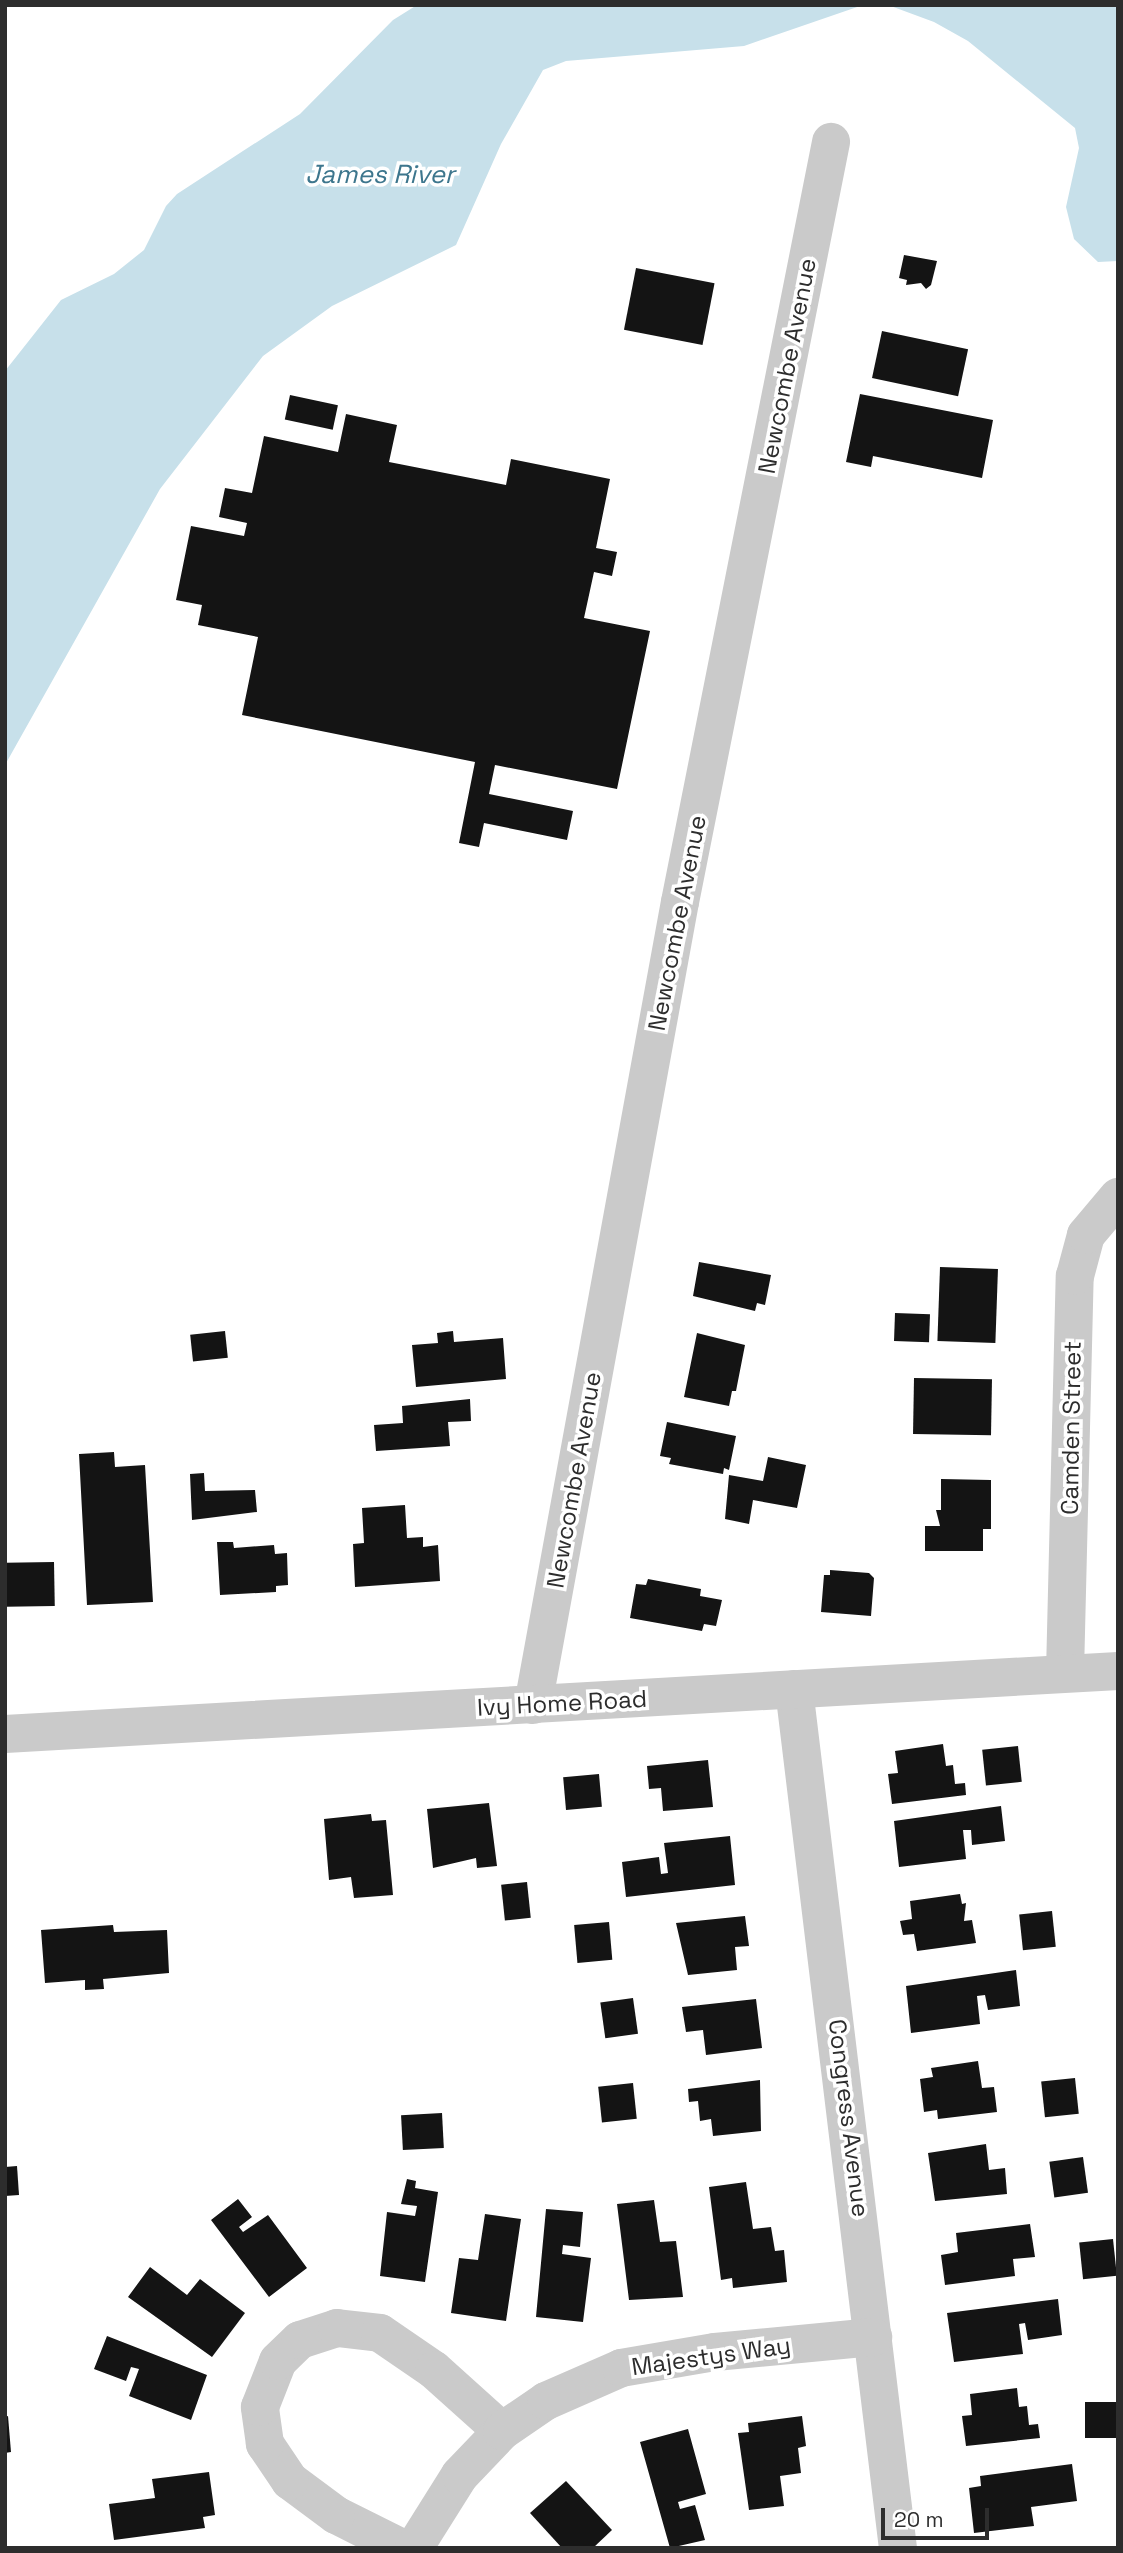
<!DOCTYPE html>
<html>
<head>
<meta charset="utf-8">
<style>
	body { margin:0 }
	#map { position:relative; width:1123px; height:2553px; overflow:hidden; background:#fff; font-family:"Space Grotesk",sans-serif }
	div>[style] { position:absolute }
	[style*='--x'] { left:calc(var(--x)*1px); top:calc(var(--y)*1px); width:calc(var(--w)*1px); rotate:calc(var(--a)*1deg) }
	.water>* { inset:0; background:#c7e0ea }
	.building>* { inset:0; background:#141414; transform-origin:0 0 }
	.minor>* { height:38px; margin:-19px; padding:0 19px; transform-origin:19px; border-radius:19px; background:#cacaca }
	span { translate:-50% -50%; white-space:nowrap; text-align:center; line-height:1.15; -webkit-text-stroke:7px #fff; paint-order:stroke }
	.street-label { font-size:24px; color:#2d2d2d }
	.water-label { font-size:26px; color:#3d768d; font-style:italic }
	.frame { position:absolute; inset:0; border:7px solid #2d2d2d; pointer-events:none }
	.scale { position:absolute; left:881px; top:2508px; width:108px; height:32px; box-sizing:border-box; border:4px solid #2d2d2d; border-top:0; padding-left:9px; font-size:21px; line-height:24px; white-space:nowrap; color:#2d2d2d; -webkit-text-stroke:5px #fff; paint-order:stroke }
</style>
</head>
<body>
<div id="map">
	<div class="water">
		<i style="clip-path:polygon(417px 5px,863px 5px,744px 46px,566px 61px,543px 70px,501px 144px,456px 245px,332px 306px,263px 356px,160px 489px,5px 765px,5px 371px,61px 300px,114px 274px,144px 250px,166px 206px,177px 194px,300px 114px,393px 20px)"></i>
		<i style="clip-path:polygon(888px 5px,1118px 5px,1118px 261px,1098px 262px,1074px 239px,1066px 207px,1079px 148px,1075px 128px,968px 41px,934px 22px)"></i>
	</div>
	<div class="building">
		<i style="clip-path:polygon(904px 255px,937px 261px,931px 285px,926px 289px,921px 283px,906px 285px,907px 280px,899px 278px)"></i>
		<i style="left:636px;top:268px;width:80px;height:63px;rotate:11deg"></i>
		<i style="left:882px;top:331px;width:88px;height:48px;rotate:12deg"></i>
		<i style="clip-path:polygon(860px 394px,993px 420px,982px 478px,873px 456px,871px 467px,846px 462px)"></i>
		<i style="left:290px;top:395px;width:49px;height:25px;rotate:12deg"></i>
		<i style="clip-path:polygon(346px 414px,397px 425px,389px 462px,506px 485px,511px 459px,610px 479px,596px 548px,617px 552px,612px 576px,594px 572px,584px 618px,650px 631px,617px 789px,495px 765px,489px 794px,573px 811px,567px 840px,484px 823px,479px 847px,459px 843px,475px 762px,242px 715px,258px 637px,198px 625px,202px 605px,176px 600px,191px 526px,244px 536px,247px 523px,219px 517px,225px 488px,252px 493px,264px 436px,338px 452px)"></i>
		<i style="clip-path:polygon(699px 1262px,771px 1275px,765px 1305px,757px 1303px,755px 1311px,693px 1296px)"></i>
		<i style="left:940px;top:1267px;width:58px;height:74px;rotate:2deg"></i>
		<i style="left:895px;top:1313px;width:35px;height:28px;rotate:2deg"></i>
		<i style="left:225px;top:1331px;width:27px;height:35px;rotate:84deg"></i>
		<i style="clip-path:polygon(453px 1331px,454px 1342px,503px 1338px,506px 1379px,416px 1387px,412px 1345px,438px 1343px,437px 1333px)"></i>
		<i style="clip-path:polygon(697px 1333px,745px 1345px,736px 1391px,732px 1391px,729px 1406px,684px 1397px)"></i>
		<i style="left:914px;top:1378px;width:78px;height:56px;rotate:1deg"></i>
		<i style="clip-path:polygon(470px 1399px,471px 1421px,448px 1422px,450px 1446px,376px 1451px,374px 1425px,403px 1423px,402px 1406px)"></i>
		<i style="clip-path:polygon(667px 1422px,736px 1436px,729px 1470px,724px 1468px,723px 1474px,669px 1464px,671px 1458px,660px 1456px)"></i>
		<i style="clip-path:polygon(114px 1452px,115px 1467px,145px 1465px,153px 1602px,87px 1605px,79px 1454px)"></i>
		<i style="clip-path:polygon(768px 1457px,806px 1465px,797px 1508px,753px 1500px,749px 1524px,725px 1519px,729px 1475px,763px 1481px)"></i>
		<i style="clip-path:polygon(204px 1473px,205px 1491px,255px 1490px,257px 1512px,192px 1520px,190px 1474px)"></i>
		<i style="clip-path:polygon(941px 1479px,991px 1480px,991px 1529px,983px 1529px,983px 1551px,925px 1551px,925px 1526px,940px 1526px,936px 1510px,941px 1510px)"></i>
		<i style="clip-path:polygon(405px 1505px,407px 1538px,423px 1537px,423px 1547px,438px 1545px,440px 1581px,355px 1587px,353px 1544px,364px 1543px,362px 1508px)"></i>
		<i style="clip-path:polygon(217px 1542px,233px 1542px,234px 1548px,274px 1545px,275px 1554px,287px 1553px,288px 1585px,276px 1586px,276px 1592px,220px 1595px)"></i>
		<i style="left:54px;top:1562px;width:44px;height:49px;rotate:89deg"></i>
		<i style="clip-path:polygon(830px 1570px,869px 1573px,874px 1578px,871px 1616px,821px 1612px,824px 1575px,830px 1575px)"></i>
		<i style="clip-path:polygon(648px 1579px,701px 1589px,700px 1596px,722px 1600px,716px 1626px,704px 1624px,702px 1631px,630px 1618px,636px 1584px,646px 1585px)"></i>
		<i style="clip-path:polygon(943px 1744px,946px 1766px,953px 1765px,955px 1784px,965px 1783px,966px 1795px,892px 1804px,888px 1774px,898px 1773px,895px 1751px)"></i>
		<i style="left:1018px;top:1746px;width:36px;height:36px;rotate:84deg"></i>
		<i style="clip-path:polygon(708px 1760px,713px 1807px,663px 1811px,661px 1788px,649px 1789px,647px 1766px)"></i>
		<i style="left:599px;top:1774px;width:33px;height:36px;rotate:85deg"></i>
		<i style="clip-path:polygon(489px 1803px,497px 1866px,477px 1868px,476px 1858px,433px 1868px,427px 1809px)"></i>
		<i style="clip-path:polygon(1001px 1806px,1005px 1841px,972px 1845px,971px 1830px,963px 1830px,966px 1859px,899px 1867px,894px 1821px)"></i>
		<i style="clip-path:polygon(371px 1814px,372px 1821px,386px 1820px,393px 1895px,354px 1898px,351px 1877px,329px 1880px,324px 1819px)"></i>
		<i style="clip-path:polygon(730px 1836px,735px 1885px,626px 1897px,622px 1862px,659px 1857px,661px 1874px,668px 1873px,664px 1843px)"></i>
		<i style="left:527px;top:1882px;width:36px;height:26px;rotate:84deg"></i>
		<i style="clip-path:polygon(960px 1894px,962px 1904px,966px 1903px,964px 1921px,972px 1920px,976px 1943px,917px 1951px,914px 1934px,903px 1935px,900px 1921px,912px 1919px,910px 1901px)"></i>
		<i style="left:1052px;top:1911px;width:36px;height:33px;rotate:84deg"></i>
		<i style="clip-path:polygon(745px 1916px,749px 1946px,735px 1947px,737px 1970px,688px 1975px,676px 1923px)"></i>
		<i style="left:609px;top:1922px;width:38px;height:35px;rotate:85deg"></i>
		<i style="clip-path:polygon(113px 1925px,114px 1932px,167px 1930px,169px 1973px,103px 1979px,104px 1989px,85px 1990px,85px 1980px,45px 1983px,41px 1930px)"></i>
		<i style="clip-path:polygon(1016px 1970px,1020px 2006px,988px 2010px,985px 1995px,977px 1996px,980px 2024px,911px 2033px,906px 1986px)"></i>
		<i style="left:633px;top:1998px;width:36px;height:33px;rotate:82deg"></i>
		<i style="clip-path:polygon(756px 1999px,762px 2048px,706px 2055px,703px 2030px,686px 2032px,682px 2007px)"></i>
		<i style="clip-path:polygon(978px 2061px,982px 2088px,994px 2087px,997px 2112px,938px 2119px,937px 2110px,924px 2112px,920px 2079px,933px 2077px,931px 2068px)"></i>
		<i style="left:1075px;top:2078px;width:36px;height:34px;rotate:84deg"></i>
		<i style="clip-path:polygon(760px 2080px,761px 2131px,713px 2136px,711px 2119px,700px 2121px,698px 2101px,689px 2102px,688px 2089px)"></i>
		<i style="left:633px;top:2083px;width:36px;height:35px;rotate:84deg"></i>
		<i style="left:442px;top:2113px;width:35px;height:41px;rotate:87deg"></i>
		<i style="clip-path:polygon(986px 2144px,989px 2170px,1005px 2168px,1007px 2194px,935px 2201px,928px 2153px)"></i>
		<i style="left:1083px;top:2157px;width:36px;height:34px;rotate:82deg"></i>
		<i style="clip-path:polygon(17px 2166px,19px 2195px,5px 2196px,5px 2167px)"></i>
		<i style="clip-path:polygon(407px 2179px,416px 2181px,415px 2188px,438px 2192px,425px 2282px,380px 2276px,387px 2212px,415px 2216px,417px 2206px,401px 2204px)"></i>
		<i style="clip-path:polygon(746px 2182px,753px 2229px,771px 2227px,775px 2251px,784px 2250px,787px 2282px,733px 2288px,732px 2278px,721px 2280px,709px 2187px)"></i>
		<i style="clip-path:polygon(238px 2199px,252px 2217px,239px 2227px,243px 2232px,268px 2215px,307px 2268px,269px 2297px,211px 2220px)"></i>
		<i style="clip-path:polygon(654px 2200px,660px 2242px,676px 2241px,683px 2297px,629px 2300px,617px 2204px)"></i>
		<i style="clip-path:polygon(546px 2209px,583px 2212px,580px 2247px,563px 2245px,562px 2254px,591px 2258px,583px 2322px,536px 2317px)"></i>
		<i style="clip-path:polygon(485px 2214px,521px 2219px,506px 2321px,451px 2313px,459px 2258px,478px 2260px)"></i>
		<i style="clip-path:polygon(1030px 2224px,1035px 2257px,1013px 2259px,1015px 2276px,945px 2285px,941px 2255px,958px 2252px,956px 2233px)"></i>
		<i style="left:1113px;top:2239px;width:37px;height:34px;rotate:84deg"></i>
		<i style="clip-path:polygon(150px 2267px,187px 2295px,200px 2279px,245px 2313px,212px 2357px,128px 2297px)"></i>
		<i style="clip-path:polygon(1058px 2299px,1062px 2335px,1028px 2340px,1025px 2323px,1019px 2324px,1023px 2354px,954px 2362px,947px 2313px)"></i>
		<i style="clip-path:polygon(107px 2336px,207px 2375px,191px 2420px,129px 2396px,139px 2369px,131px 2367px,126px 2381px,94px 2369px)"></i>
		<i style="clip-path:polygon(1017px 2388px,1019px 2407px,1027px 2406px,1029px 2425px,1038px 2424px,1040px 2438px,966px 2446px,962px 2416px,972px 2415px,970px 2394px)"></i>
		<i style="left:1118px;top:2402px;width:36px;height:33px;rotate:90deg"></i>
		<i style="clip-path:polygon(8px 2416px,11px 2452px,5px 2453px,5px 2417px)"></i>
		<i style="clip-path:polygon(802px 2416px,806px 2446px,798px 2448px,801px 2473px,780px 2476px,784px 2506px,749px 2510px,738px 2433px,749px 2432px,748px 2423px)"></i>
		<i style="clip-path:polygon(688px 2429px,706px 2494px,678px 2502px,680px 2509px,695px 2505px,705px 2540px,670px 2548px,640px 2442px)"></i>
		<i style="clip-path:polygon(1072px 2464px,1077px 2501px,1031px 2507px,1034px 2526px,974px 2533px,969px 2488px,981px 2486px,980px 2476px)"></i>
		<i style="clip-path:polygon(209px 2472px,215px 2515px,203px 2517px,205px 2528px,114px 2540px,109px 2504px,155px 2498px,152px 2479px)"></i>
		<i style="clip-path:polygon(566px 2481px,612px 2530px,593px 2548px,562px 2548px,530px 2513px)"></i>
	</div>
	<div class="minor">
		<i style="--x:1065;--y:1673;--w:397;--a:-88.6"></i>
		<i style="--x:1075;--y:1276;--w:42;--a:-75"></i>
		<i style="--x:1086;--y:1235;--w:50;--a:-49.9"></i>
		<i style="--x:794;--y:1689;--w:865;--a:83.1"></i>
		<i style="--x:533;--y:1705;--w:816;--a:-79.63"></i>
		<i style="--x:680;--y:902;--w:775;--a:-78.76"></i>
		<i style="--x:5;--y:1734;--w:1115;--a:-3.24"></i>
		<i style="--x:402;--y:2548;--w:74;--a:-153.4"></i>
		<i style="--x:336;--y:2515;--w:57;--a:-143.5"></i>
		<i style="--x:290;--y:2481;--w:45;--a:-124"></i>
		<i style="--x:265;--y:2444;--w:37;--a:-98"></i>
		<i style="--x:260;--y:2407;--w:49;--a:-68.6"></i>
		<i style="--x:278;--y:2361;--w:30;--a:-44"></i>
		<i style="--x:300;--y:2340;--w:39;--a:-18"></i>
		<i style="--x:337;--y:2328;--w:43;--a:6.6"></i>
		<i style="--x:380;--y:2333;--w:65;--a:34.4"></i>
		<i style="--x:434;--y:2370;--w:91;--a:41.9"></i>
		<i style="--x:414;--y:2548;--w:86;--a:-57.8"></i>
		<i style="--x:460;--y:2475;--w:61;--a:-46.3"></i>
		<i style="--x:502;--y:2431;--w:53;--a:-34.3"></i>
		<i style="--x:546;--y:2401;--w:82;--a:-23.7"></i>
		<i style="--x:621;--y:2368;--w:95;--a:-9.7"></i>
		<i style="--x:715;--y:2352;--w:159;--a:-5.4"></i>
	</div>
	<div class="street-label">
		<span style="left:787px;top:366px;rotate:-79deg">Newcombe Avenue</span>
		<span style="left:677px;top:923px;rotate:-79deg">Newcombe Avenue</span>
		<span style="left:1071px;top:1428px;rotate:-89deg">Camden Street</span>
		<span style="left:574px;top:1480px;rotate:-80deg">Newcombe Avenue</span>
		<span style="left:562px;top:1703px;rotate:-3deg">Ivy Home Road</span>
		<span style="left:849px;top:2118px;rotate:83deg">Congress Avenue</span>
		<span style="left:711px;top:2356px;rotate:-8deg">Majestys Way</span>
	</div>
	<div class="water-label">
		<span style="left:380px;top:175px">James River</span>
	</div>
	<div class="frame"></div>
	<div class="scale">20 m</div>
</div>
</body>
</html>
